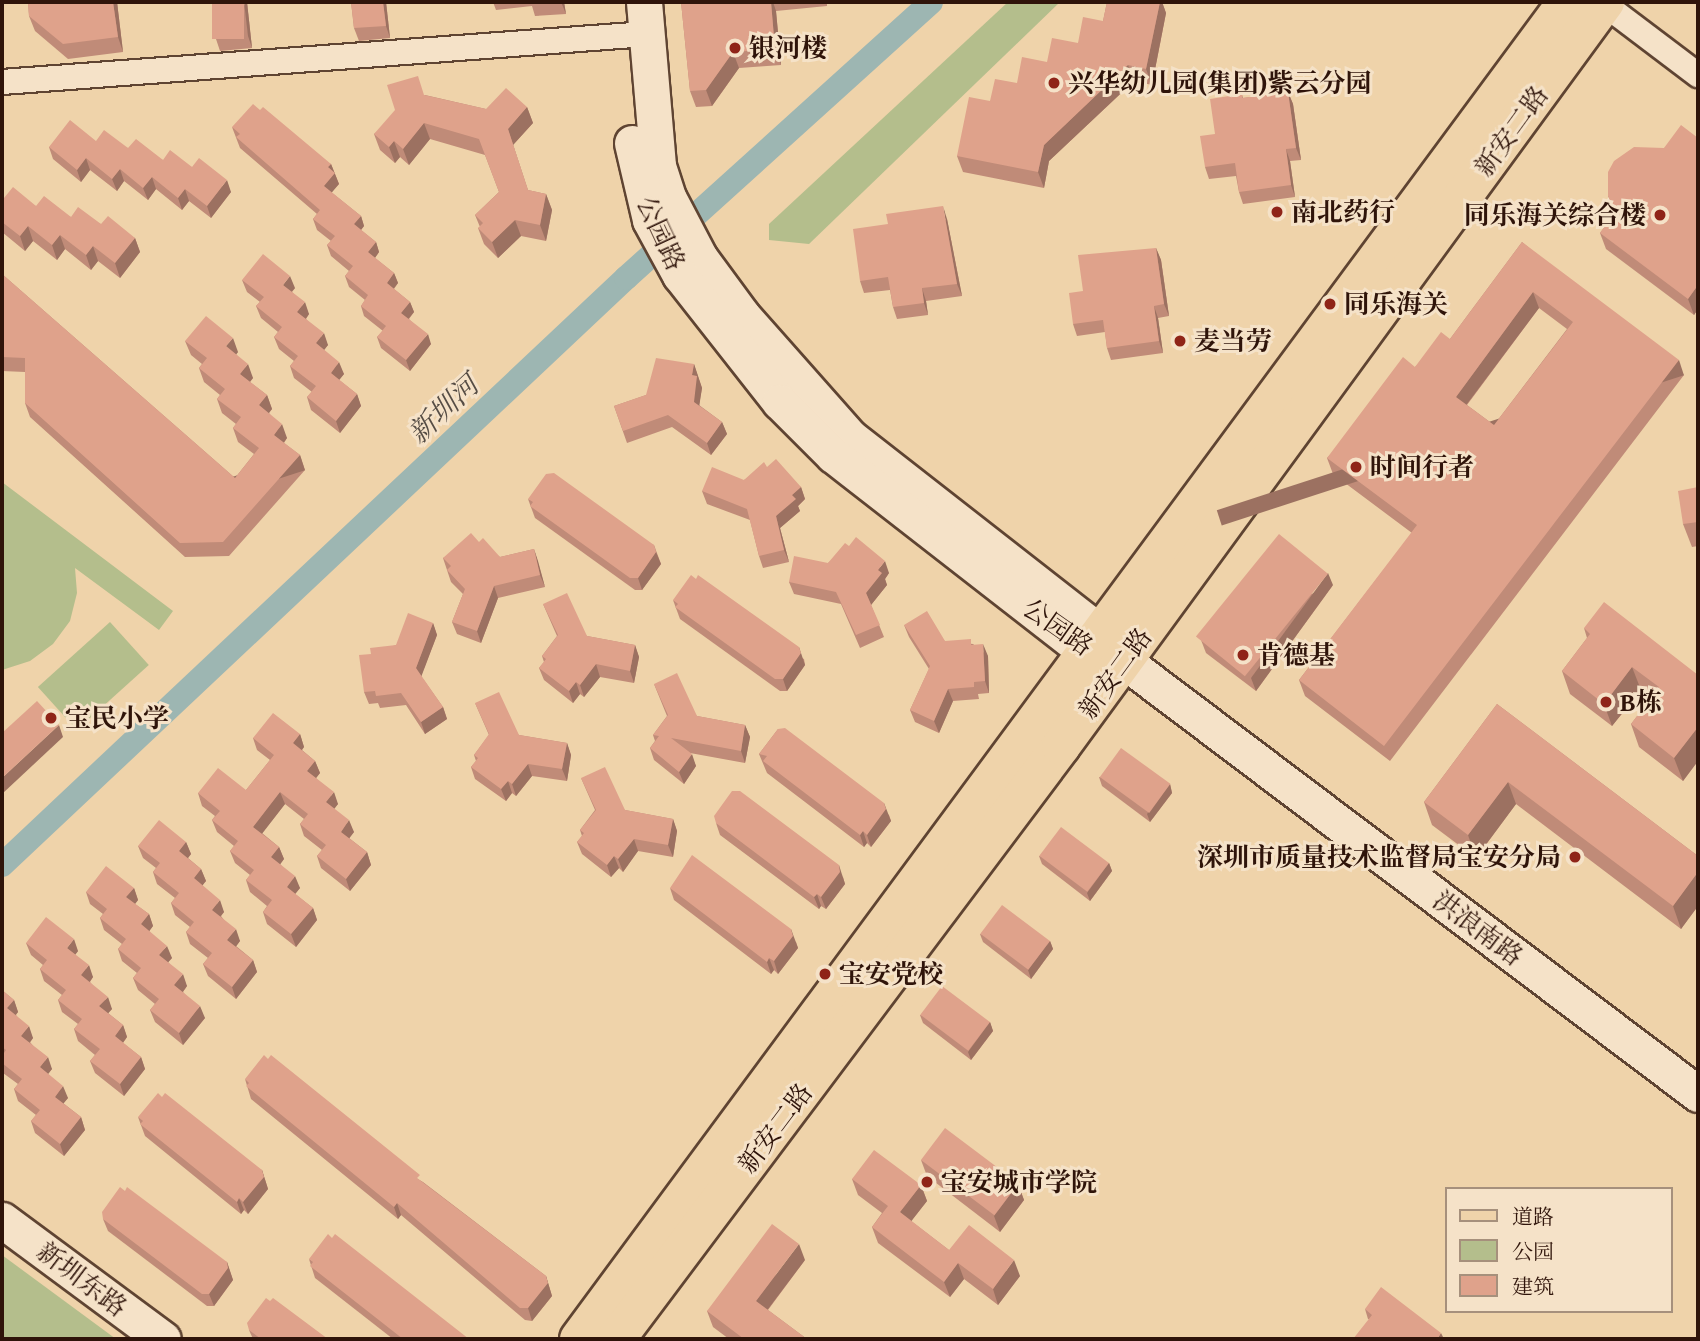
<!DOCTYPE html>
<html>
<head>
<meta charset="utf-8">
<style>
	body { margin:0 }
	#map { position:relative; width:1700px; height:1341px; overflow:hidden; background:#efd3aa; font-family:"Gentium Book Plus","Noto Serif SC",serif }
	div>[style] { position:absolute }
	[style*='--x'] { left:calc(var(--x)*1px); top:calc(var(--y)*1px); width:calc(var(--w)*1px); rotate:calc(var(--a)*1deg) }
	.green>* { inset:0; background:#b4be8c; transform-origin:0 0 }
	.canal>* { height:24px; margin:-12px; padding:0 12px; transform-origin:12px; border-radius:12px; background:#9db6b2 }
	.roads { filter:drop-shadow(2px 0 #5f4432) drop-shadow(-2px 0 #5f4432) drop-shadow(0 2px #5f4432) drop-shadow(0 -2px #5f4432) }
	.street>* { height:24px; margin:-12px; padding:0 12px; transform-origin:12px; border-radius:12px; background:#f5e2c8 }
	.secondary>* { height:35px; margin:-17.5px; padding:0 17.5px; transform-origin:17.5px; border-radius:17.5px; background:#f5e2c8 }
	.primary>* { height:38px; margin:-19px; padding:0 19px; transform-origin:19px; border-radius:19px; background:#efd3aa }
	.wall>* { inset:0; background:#c08b78 }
	.shaded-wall>* { inset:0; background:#9c7161; transform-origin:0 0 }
	.building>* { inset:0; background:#dfa28b; transform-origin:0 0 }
	.dots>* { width:19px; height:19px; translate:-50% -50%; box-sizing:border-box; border:4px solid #f5e2c8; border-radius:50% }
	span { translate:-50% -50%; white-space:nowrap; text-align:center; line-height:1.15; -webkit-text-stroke:6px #f5e2c8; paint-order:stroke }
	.poi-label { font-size:26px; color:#2f140a; font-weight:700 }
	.left { translate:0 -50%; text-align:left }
	.right { translate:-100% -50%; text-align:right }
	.street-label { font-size:26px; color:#2f140a }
	.water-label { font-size:28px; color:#564d45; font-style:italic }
	.frame { position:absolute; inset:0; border:4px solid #2f140a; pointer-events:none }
	.legend { position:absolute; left:1445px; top:1187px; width:228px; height:126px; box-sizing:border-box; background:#f5e2c8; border:2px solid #a6907c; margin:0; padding:9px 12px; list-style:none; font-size:21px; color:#2f140a }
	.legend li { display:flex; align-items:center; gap:14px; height:35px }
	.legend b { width:35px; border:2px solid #a6907c }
</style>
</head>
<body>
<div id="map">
	<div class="green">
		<i style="clip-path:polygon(1008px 2px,1060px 2px,809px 244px,769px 240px,769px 224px)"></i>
		<i style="clip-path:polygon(2px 482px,173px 611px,159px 630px,75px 568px,77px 593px,70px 621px,53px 644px,30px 661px,2px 670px)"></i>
		<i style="left:110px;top:622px;width:58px;height:97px;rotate:48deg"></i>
		<i style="clip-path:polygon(2px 1255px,116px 1339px,2px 1339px)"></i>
	</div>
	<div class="canal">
		<i style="--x:2;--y:865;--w:857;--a:-43.25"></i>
		<i style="--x:626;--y:278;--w:411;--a:-42.1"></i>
	</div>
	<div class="roads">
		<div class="street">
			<i style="--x:1604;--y:4;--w:118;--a:37.1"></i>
			<i style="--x:2;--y:82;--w:647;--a:-4.26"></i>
		</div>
		<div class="secondary">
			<i style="--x:644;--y:2;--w:165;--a:85.1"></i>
			<i style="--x:658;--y:166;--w:35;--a:72"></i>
			<i style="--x:669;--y:199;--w:67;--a:62.3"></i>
			<i style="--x:700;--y:258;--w:71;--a:53.6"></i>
			<i style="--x:742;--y:315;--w:163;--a:48.5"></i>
			<i style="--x:850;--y:437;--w:320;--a:38"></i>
			<i style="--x:1102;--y:634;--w:35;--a:51"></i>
			<i style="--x:1124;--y:661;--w:719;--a:37.03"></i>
			<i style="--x:632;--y:143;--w:79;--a:76.8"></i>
			<i style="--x:650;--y:220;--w:63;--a:61.4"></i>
			<i style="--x:680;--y:275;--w:162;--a:51.8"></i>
			<i style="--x:780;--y:402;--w:75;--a:45"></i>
			<i style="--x:833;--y:455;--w:308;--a:37.9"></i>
			<i style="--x:2;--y:1220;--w:200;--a:36.5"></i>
		</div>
		<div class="primary">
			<i style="--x:579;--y:1339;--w:1662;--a:-53.54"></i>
			<i style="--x:616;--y:1339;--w:741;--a:-53.11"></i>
			<i style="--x:1061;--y:746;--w:922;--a:-53.83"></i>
		</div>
	</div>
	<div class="wall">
		<i style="clip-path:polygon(28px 2px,117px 2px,123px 52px,68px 59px,35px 31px,29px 16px)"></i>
		<i style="clip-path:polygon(247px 2px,252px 48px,220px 51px,216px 39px)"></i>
		<i style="clip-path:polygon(351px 2px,386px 2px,390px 38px,359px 41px,354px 28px)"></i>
		<i style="clip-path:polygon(493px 2px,564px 2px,566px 14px,535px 16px,532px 6px,496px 10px)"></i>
		<i style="clip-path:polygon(681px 2px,827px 2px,827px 6px,776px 11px,781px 65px,739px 68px,712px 106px,696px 107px,690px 91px)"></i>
		<i style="clip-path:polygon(1107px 2px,1162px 2px,1166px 13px,1152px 85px,1134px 81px,1049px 161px,1044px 188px,963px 172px,957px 156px,990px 101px,1078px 43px,1103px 21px)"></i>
		<i style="clip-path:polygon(1288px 92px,1293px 104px,1301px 160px,1290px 161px,1295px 197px,1243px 204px,1239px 192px,1236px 176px,1209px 179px,1205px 167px,1215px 134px,1242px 94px,1243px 98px)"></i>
		<i style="clip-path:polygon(425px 95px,486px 109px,527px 107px,533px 123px,513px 145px,528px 190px,546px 194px,552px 210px,546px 241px,521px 236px,498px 258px,484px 244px,478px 228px,480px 227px,475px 215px,499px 192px,485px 155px,430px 139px,409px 165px,400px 157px,395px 163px,380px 150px,374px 134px)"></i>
		<i style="clip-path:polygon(232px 127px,331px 164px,339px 184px,331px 192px,361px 216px,364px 226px,361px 230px,376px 242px,379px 252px,375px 258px,394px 273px,398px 283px,394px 289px,410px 302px,414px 312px,409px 319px,431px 344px,410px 371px,381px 348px,377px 337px,383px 331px,364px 316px,361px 306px,365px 300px,349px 287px,345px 276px,349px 271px,331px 256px,327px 245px,331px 241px,317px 230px,313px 219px,317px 214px,240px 148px)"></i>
		<i style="clip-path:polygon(1698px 138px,1698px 309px,1694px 315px,1606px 249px,1600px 233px,1614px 214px,1608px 196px,1664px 148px)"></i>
		<i style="clip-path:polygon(96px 141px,128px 148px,163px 160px,192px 167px,231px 192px,211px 218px,189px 201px,182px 210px,156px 189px,148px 200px,124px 181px,117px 191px,90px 170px,81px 182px,53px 159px,49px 147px)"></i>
		<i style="clip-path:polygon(2px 197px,4px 198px,36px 206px,71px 217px,101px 224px,135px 238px,140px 252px,120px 278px,98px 261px,91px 270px,65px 249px,57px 260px,33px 241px,25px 251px,2px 232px)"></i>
		<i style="clip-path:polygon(947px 219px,962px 296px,926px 301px,928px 315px,897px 319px,893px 307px,890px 290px,864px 293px,860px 281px)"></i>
		<i style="clip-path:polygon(evenodd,1522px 242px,1684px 375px,1390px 761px,1305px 696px,1299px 680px,1412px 533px,1333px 474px,1327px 458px,1415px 367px,1450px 339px,1522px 242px,1539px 308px,1567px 329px,1494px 425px,1467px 405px,1539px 308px)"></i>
		<i style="clip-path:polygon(1156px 248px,1161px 260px,1169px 316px,1158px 318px,1163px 353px,1111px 360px,1107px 348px,1105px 332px,1077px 336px,1073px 324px,1083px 291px)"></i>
		<i style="clip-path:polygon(2px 274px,235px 478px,254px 454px,238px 442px,233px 428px,236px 424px,222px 413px,217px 399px,220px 395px,204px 382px,199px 368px,202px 364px,191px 355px,185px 341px,238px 352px,236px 354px,253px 378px,250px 382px,267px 395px,272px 409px,269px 413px,287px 438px,284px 443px,300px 455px,305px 470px,229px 556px,185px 557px,30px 417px,25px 403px,25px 372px,2px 371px)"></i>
		<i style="clip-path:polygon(242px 280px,295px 288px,292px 292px,309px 314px,306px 319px,328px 345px,324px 350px,344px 374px,339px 380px,357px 394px,361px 406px,340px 433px,311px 410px,307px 397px,312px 392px,294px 378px,290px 366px,294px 361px,279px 349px,274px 337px,278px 332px,261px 318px,256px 306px,260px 302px,247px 292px)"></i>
		<i style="clip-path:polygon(694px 364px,702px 388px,699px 405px,722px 422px,727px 434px,711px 455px,672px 427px,627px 443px,614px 406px,646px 395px)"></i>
		<i style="clip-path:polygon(767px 467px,801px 487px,805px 499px,798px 506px,800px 511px,780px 528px,789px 562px,763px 568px,759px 556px,750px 520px,707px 504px,702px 491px,744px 480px)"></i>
		<i style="clip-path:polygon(1698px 487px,1698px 546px,1692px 547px,1683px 524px)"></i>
		<i style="clip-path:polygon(528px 499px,654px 545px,661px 564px,642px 590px,635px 590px,535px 518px)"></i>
		<i style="clip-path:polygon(479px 542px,500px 557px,534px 549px,545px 587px,498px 598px,481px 643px,457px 634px,452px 622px,463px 594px,451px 582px,443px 558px)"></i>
		<i style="clip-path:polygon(849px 546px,889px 573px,885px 579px,887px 585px,871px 605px,884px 637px,860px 648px,841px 604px,794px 594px,789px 582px,828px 563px)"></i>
		<i style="clip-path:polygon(1333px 585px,1256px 691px,1206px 653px,1201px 640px)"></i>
		<i style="clip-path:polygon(673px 600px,804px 659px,805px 665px,787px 691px,780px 691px,680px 619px)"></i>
		<i style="clip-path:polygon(543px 604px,587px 636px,635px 645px,639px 657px,634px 683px,600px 677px,584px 697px,580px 694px,573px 703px,544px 680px,539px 668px,544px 662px,542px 656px,557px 636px)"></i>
		<i style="clip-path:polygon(433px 623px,437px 635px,421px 676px,443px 707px,447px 719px,425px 734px,406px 705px,380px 708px,378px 703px,369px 704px,364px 692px,371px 654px,396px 645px)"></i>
		<i style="clip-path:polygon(904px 625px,945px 641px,973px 644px,988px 656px,989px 693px,978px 694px,979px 699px,953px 701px,939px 733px,915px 722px,910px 710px,929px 669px,909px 637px)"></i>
		<i style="clip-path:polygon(1584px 628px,1698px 675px,1698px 761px,1683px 781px,1639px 747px,1631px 724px,1651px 698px,1641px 690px,1612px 726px,1570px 694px,1562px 671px,1587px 638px)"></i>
		<i style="clip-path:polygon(654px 684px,697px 716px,745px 725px,750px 737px,745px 763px,690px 753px,696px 766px,684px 784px,654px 760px,650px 748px,655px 741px,653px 735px,667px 716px)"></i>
		<i style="clip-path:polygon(475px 703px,519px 735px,567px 743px,571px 755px,567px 781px,532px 776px,516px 796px,512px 793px,506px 801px,475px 779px,471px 767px,476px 761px,474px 755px,489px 735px)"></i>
		<i style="clip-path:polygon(1497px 704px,1698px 856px,1698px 906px,1681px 929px,1516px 804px,1476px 858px,1432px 825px,1424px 802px)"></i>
		<i style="clip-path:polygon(778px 729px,889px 815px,891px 821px,871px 847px,867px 843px,864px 847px,767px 773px,759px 754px)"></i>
		<i style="clip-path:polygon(300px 734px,304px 747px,302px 750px,315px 761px,320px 773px,316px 778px,338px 804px,334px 809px,354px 832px,349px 838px,367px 852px,371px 865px,350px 891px,321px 868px,317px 856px,322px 850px,304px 836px,300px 824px,304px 819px,285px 804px,262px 833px,279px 847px,284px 859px,280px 864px,300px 888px,295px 894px,313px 908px,317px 920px,296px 947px,267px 924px,263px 912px,267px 906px,250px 892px,246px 880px,250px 875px,235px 863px,230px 851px,234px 846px,217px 832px,212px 820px,215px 816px,202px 806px,198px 793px,246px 790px,270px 760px,257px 750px,253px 738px)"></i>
		<i style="clip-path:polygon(1099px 777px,1170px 784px,1172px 793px,1150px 822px,1102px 786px)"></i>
		<i style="clip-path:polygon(581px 778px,625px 810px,673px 819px,677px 831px,673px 857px,638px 851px,623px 872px,619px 868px,611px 877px,582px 854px,577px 842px,582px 836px,580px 830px,595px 810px)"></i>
		<i style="clip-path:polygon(716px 823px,843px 877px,845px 884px,826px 909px,821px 906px,819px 909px,720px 835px)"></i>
		<i style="clip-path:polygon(186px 842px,191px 854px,188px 858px,201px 869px,206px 881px,202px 885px,224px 912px,221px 916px,240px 941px,236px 946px,253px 960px,257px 972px,236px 999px,208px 976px,203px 964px,208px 958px,190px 944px,186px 932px,190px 927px,175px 915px,171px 903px,175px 898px,157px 884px,153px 872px,156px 868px,143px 858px,138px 846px)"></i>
		<i style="clip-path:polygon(1039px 856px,1109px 863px,1112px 871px,1090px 901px,1042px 864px)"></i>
		<i style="clip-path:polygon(134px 888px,138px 900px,135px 904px,149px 914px,153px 926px,149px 931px,172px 958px,168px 962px,187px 986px,183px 992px,205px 1018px,183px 1045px,155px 1022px,150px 1010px,155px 1004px,138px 990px,133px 978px,137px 973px,122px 961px,118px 949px,122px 944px,104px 930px,100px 918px,103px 914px,90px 904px,86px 892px)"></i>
		<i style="clip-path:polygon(670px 888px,796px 942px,798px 948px,778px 974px,774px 970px,771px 974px,674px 900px)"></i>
		<i style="clip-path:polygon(980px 934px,1050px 941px,1053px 949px,1031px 979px,983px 942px)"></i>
		<i style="clip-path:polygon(26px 943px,78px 951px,75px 955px,93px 977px,90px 982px,112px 1009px,108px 1013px,123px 1025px,127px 1037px,123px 1043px,141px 1057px,145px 1069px,124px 1096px,95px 1073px,90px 1061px,95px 1055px,78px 1041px,74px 1029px,78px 1024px,62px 1012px,58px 1000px,62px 995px,44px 981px,40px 969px,43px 965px,31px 955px)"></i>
		<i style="clip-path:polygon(2px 990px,14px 1000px,18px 1012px,16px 1015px,33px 1038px,30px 1042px,52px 1069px,48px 1074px,68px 1098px,63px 1103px,81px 1117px,85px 1130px,64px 1156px,35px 1133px,31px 1121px,36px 1115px,18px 1101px,14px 1089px,18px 1084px,3px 1073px)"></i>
		<i style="clip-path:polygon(920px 1015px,990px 1022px,993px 1031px,971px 1060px,923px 1023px)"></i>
		<i style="clip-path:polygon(245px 1079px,423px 1182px,546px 1276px,552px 1296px,532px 1321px,525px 1320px,401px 1215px,398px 1219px,251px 1099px)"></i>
		<i style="clip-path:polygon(138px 1117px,262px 1170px,268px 1189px,248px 1214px,244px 1210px,241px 1214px,145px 1136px)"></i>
		<i style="clip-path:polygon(921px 1160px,1018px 1184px,1024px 1200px,1000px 1232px,927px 1176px)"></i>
		<i style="clip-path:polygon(852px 1179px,921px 1185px,927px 1201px,911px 1221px,949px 1250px,1020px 1276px,998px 1305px,964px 1279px,950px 1297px,878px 1243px,872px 1227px,882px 1213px,858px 1195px)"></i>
		<i style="clip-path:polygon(103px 1219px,227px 1262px,233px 1280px,214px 1306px,207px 1306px,108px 1231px)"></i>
		<i style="clip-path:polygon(309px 1259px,469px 1339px,393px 1339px,315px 1278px)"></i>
		<i style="clip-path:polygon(805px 1260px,768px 1310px,807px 1339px,729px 1339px,713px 1327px,707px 1311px)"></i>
		<i style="clip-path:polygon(1365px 1309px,1444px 1339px,1368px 1319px)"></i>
		<i style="clip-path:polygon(249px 1330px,328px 1339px,253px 1339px)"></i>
	</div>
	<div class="shaded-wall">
		<i style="clip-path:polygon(113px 2px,117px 2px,123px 52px,118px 37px)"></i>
		<i style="clip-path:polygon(244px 2px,247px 2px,252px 48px,248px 36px)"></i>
		<i style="clip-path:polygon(383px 2px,386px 2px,390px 38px,386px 26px)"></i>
		<i style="clip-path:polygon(561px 2px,564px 2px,566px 14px)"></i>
		<i style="clip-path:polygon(771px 2px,773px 2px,776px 11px,781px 65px,775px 49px)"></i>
		<i style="clip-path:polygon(1160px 2px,1162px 2px,1166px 13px,1152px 85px,1146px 69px)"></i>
		<i style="clip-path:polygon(733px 52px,739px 68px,712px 106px,706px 90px)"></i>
		<i style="clip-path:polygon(1128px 65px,1134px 81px,1049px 161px,1044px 188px,1038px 172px,1044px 145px)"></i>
		<i style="clip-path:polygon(1288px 92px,1293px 104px,1301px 160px,1296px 148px)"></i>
		<i style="clip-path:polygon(527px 107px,533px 123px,513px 145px,533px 206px,508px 129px)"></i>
		<i style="clip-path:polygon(424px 123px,430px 139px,409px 165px,403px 149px)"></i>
		<i style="clip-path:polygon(394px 141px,400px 157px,395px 163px,389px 147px)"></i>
		<i style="clip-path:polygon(1286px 149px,1290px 161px,1295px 197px,1291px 185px)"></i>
		<i style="clip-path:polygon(86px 158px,90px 170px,81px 182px,77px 170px)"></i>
		<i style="clip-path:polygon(331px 164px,339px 184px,328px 197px,324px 186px,328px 167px)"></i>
		<i style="clip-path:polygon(120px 169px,124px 181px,117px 191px,112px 179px)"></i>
		<i style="clip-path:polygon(152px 177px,156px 189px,148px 200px,143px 188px)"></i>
		<i style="clip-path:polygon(227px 180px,231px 192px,211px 218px,207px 206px)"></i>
		<i style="clip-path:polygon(185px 189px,189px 201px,182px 210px,178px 198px)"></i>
		<i style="clip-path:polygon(546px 194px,552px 210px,546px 241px,540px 225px)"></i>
		<i style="clip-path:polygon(943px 206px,947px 219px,962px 296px,957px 284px)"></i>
		<i style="clip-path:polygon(361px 216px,364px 226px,357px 235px,354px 224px)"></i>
		<i style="clip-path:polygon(515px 220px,521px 236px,498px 258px,492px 242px)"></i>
		<i style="clip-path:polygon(28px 226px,33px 241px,25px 251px,20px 236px)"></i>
		<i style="clip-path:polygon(60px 235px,65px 249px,57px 260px,52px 245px)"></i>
		<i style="clip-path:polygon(135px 238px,140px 252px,120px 278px,115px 263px)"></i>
		<i style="clip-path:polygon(376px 242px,379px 252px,372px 262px,368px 252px)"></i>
		<i style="clip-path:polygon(93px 246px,98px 261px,91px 270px,86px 255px)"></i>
		<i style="clip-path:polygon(1156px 248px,1161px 260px,1169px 316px,1164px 304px)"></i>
		<i style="clip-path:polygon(394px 273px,398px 283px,390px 293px,387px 283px)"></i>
		<i style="clip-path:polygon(290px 276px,295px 288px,287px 297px,283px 285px)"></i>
		<i style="clip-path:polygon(1698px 285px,1698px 309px,1694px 315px,1688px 299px)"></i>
		<i style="clip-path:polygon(922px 288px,926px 301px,928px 315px,924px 303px)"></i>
		<i style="clip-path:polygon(1533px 292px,1539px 308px,1461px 412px,1456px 397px)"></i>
		<i style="clip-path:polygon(305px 302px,309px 314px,302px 324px,297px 312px)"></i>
		<i style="clip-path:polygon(410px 302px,414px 312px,405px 323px,401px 313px)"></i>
		<i style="clip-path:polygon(1154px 306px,1158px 318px,1163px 353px,1159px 341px)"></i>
		<i style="clip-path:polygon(324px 333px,328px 345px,320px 355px,316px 343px)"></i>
		<i style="clip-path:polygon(428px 334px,431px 344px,410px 371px,406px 360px)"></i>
		<i style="clip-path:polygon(233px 338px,238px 352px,231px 361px,226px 346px)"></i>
		<i style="left:1679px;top:360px;width:16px;height:486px;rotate:72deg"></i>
		<i style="clip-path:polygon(339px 362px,344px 374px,335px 385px,331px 373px)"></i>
		<i style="clip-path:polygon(248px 364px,253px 378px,245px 388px,240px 374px)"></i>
		<i style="clip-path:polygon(694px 364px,702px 388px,698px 414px,694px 402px,692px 375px)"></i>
		<i style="clip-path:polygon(357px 394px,361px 406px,340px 433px,336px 421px)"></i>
		<i style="clip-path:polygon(267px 395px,272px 409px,264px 419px,259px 405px)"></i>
		<i style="clip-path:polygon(722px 422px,727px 434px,711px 455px,707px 443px)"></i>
		<i style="clip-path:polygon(282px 424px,287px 438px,279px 449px,274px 435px)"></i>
		<i style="left:300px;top:455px;width:16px;height:116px;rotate:72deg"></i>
		<i style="clip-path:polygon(801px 487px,805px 499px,798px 506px,800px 511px,780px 528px,789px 562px,784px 550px,776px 516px,792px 495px)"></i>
		<i style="clip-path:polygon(534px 549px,538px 561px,545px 587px,540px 575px)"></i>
		<i style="clip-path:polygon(656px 552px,661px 564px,642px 590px,638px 578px)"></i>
		<i style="clip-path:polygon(885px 561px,889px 573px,885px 579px,887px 585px,871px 605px,866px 593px,878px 570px)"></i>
		<i style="clip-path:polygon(1328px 573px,1333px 585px,1256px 691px,1251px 678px)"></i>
		<i style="clip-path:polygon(494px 586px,498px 598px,481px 643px,477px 631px)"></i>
		<i style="clip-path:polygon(433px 623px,437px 635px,420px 680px,416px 668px)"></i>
		<i style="clip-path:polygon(983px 644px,988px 656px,989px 693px,985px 681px)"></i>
		<i style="clip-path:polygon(635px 645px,639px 657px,634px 683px,630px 671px)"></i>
		<i style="clip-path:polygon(799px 647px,805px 665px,787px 691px,783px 679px)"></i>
		<i style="clip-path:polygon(596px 664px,600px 677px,584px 697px,580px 685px)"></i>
		<i style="clip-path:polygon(1632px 667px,1641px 690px,1612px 726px,1604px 704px)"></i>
		<i style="clip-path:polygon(576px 682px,580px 694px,573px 703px,569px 691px)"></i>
		<i style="clip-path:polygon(948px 689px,953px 701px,939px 733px,934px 721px)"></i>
		<i style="clip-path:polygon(443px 707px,447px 719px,425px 734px,421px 722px)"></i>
		<i style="clip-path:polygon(59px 725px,63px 737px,2px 794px,2px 778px)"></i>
		<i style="clip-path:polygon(745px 725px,750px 737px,745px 763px,741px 751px)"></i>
		<i style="clip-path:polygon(1698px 727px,1698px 761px,1683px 781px,1674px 758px)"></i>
		<i style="clip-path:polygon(300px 734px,304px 747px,298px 755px,293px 743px)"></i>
		<i style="clip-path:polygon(567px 743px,571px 755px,567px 781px,562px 769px)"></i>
		<i style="clip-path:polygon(692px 754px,696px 766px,684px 784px,679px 772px)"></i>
		<i style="clip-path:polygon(315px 761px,320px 773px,312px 783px,307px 771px)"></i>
		<i style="clip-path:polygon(528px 764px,532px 776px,516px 796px,512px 784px)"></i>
		<i style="clip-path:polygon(508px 781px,512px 793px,506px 801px,501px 789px)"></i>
		<i style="clip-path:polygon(1508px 782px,1516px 804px,1476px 858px,1468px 835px)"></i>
		<i style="clip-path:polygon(1170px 784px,1172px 793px,1150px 822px,1147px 814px)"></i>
		<i style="clip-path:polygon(280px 792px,285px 804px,258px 839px,253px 827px)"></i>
		<i style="clip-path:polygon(334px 792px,338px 804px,330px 814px,326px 802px)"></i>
		<i style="clip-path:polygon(884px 803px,891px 821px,871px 847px,867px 835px)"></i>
		<i style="clip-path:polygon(673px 819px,677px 831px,673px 857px,668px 845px)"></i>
		<i style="clip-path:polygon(349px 820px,354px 832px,345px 844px,341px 832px)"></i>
		<i style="clip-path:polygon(863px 831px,867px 843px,864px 847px,860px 835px)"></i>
		<i style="clip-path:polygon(634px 839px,638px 851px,623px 872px,618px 859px)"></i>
		<i style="clip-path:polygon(186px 842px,191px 854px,184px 863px,179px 851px)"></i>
		<i style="clip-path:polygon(279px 847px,284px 859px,276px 870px,271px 857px)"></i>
		<i style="clip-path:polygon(367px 852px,371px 865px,350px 891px,346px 879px)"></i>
		<i style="clip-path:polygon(614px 856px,619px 868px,611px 877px,607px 865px)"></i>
		<i style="clip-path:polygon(1109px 863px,1112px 871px,1090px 901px,1087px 893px)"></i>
		<i style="clip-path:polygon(839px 865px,845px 884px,826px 909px,821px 897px)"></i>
		<i style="clip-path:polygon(201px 869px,206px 881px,198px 891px,194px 878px)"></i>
		<i style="clip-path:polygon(1698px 872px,1698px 906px,1681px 929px,1673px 906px)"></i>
		<i style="clip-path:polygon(295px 876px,300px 888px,291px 899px,287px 887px)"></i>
		<i style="clip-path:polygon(134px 888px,138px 900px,131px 909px,126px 897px)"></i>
		<i style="clip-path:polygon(817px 894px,821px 906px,819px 909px,814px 897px)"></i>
		<i style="clip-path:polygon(220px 900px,224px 912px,216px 922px,212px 910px)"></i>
		<i style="clip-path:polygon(313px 908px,317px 920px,296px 947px,291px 934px)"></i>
		<i style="clip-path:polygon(149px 914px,153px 926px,145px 937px,141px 924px)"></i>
		<i style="clip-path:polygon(236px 929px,240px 941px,232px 952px,227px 940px)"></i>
		<i style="clip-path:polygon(791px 929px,798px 948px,778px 974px,774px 961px)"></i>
		<i style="clip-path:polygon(74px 939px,78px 951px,71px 960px,67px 948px)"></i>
		<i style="clip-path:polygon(1050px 941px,1053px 949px,1031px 979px,1028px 970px)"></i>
		<i style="clip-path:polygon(167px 946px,172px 958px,164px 967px,159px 955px)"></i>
		<i style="clip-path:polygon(769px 958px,774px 970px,771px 974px,767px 962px)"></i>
		<i style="clip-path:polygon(253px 960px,257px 972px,236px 999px,232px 987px)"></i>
		<i style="clip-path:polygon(89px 965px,93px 977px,86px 987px,81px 975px)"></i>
		<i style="clip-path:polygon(183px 974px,187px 986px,179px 997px,174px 985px)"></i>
		<i style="clip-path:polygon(108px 997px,112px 1009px,104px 1018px,99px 1006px)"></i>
		<i style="clip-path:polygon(14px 1000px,18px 1012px,11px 1020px,7px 1008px)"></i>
		<i style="clip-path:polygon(200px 1006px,205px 1018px,183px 1045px,179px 1033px)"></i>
		<i style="clip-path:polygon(990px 1022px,993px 1031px,971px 1060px,968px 1052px)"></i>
		<i style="clip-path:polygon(123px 1025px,127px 1037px,119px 1048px,115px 1036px)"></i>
		<i style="clip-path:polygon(29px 1026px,33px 1038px,26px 1048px,21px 1036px)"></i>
		<i style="clip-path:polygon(48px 1057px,52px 1069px,44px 1079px,40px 1067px)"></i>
		<i style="clip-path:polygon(141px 1057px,145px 1069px,124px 1096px,120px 1084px)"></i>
		<i style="clip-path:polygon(63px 1086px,68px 1098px,59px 1109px,55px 1097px)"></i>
		<i style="clip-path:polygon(81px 1117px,85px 1130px,64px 1156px,60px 1144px)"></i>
		<i style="clip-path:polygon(262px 1170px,268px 1189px,248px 1214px,243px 1202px)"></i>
		<i style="clip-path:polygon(1018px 1184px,1024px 1200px,1000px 1232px,994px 1216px)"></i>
		<i style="clip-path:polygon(921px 1185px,927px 1201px,906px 1228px,900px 1212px)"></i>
		<i style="clip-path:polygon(239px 1198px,244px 1210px,241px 1214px,237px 1202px)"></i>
		<i style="clip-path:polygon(397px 1203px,401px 1215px,398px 1219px,394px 1207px)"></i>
		<i style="clip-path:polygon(799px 1244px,805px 1260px,762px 1317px,756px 1301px)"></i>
		<i style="clip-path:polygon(1014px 1260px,1020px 1276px,998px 1305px,993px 1289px)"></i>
		<i style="clip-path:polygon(227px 1262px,233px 1280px,214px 1306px,209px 1294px)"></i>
		<i style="clip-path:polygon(958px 1263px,964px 1279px,950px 1297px,944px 1282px)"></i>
		<i style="clip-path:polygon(546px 1276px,552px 1296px,532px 1321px,528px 1308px)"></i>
		<i style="clip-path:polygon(1441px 1333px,1444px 1339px,1437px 1339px)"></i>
	</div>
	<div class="building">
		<i style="clip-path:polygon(28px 2px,113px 2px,118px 37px,63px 44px,29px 16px)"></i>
		<i style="left:212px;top:2px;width:32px;height:37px"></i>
		<i style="clip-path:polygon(351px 2px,383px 2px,386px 26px,354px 28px)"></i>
		<i style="clip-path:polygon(530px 2px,560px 2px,531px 4px)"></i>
		<i style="clip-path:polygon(681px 2px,771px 2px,775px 49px,733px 52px,706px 90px,690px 91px)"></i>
		<i style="clip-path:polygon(1107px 2px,1160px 2px,1146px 69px,1128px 65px,1044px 145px,1038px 172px,957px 156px,969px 97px,990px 101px,995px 79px,1017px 83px,1022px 57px,1047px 62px,1052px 38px,1078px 43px,1083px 17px,1103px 21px)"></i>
		<i style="clip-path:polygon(418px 76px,424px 95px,486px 109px,506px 88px,527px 107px,508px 129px,528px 190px,546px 194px,540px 225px,515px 220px,492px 242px,478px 228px,483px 223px,475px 215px,499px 192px,479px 139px,424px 123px,403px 149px,394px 141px,389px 147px,374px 134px,395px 110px,387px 85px)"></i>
		<i style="clip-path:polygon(1288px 92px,1296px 148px,1286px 149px,1291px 185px,1239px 192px,1235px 163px,1205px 167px,1200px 136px,1215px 134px,1210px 99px,1242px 94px,1242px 98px)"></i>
		<i style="clip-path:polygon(253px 104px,260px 110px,263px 107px,331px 164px,328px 167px,335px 173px,324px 186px,361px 216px,354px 224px,376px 242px,368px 252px,394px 273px,387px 283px,410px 302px,401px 313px,428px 334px,406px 360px,377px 337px,386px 326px,361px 306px,368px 295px,345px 276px,353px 266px,327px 245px,335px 236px,313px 219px,320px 210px,236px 137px,240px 134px,232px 127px)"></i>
		<i style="clip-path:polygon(70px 120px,96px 141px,104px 130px,128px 148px,136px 139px,163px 160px,170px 150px,192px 167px,199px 158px,227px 180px,207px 206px,185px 189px,178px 198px,152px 177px,143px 188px,120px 169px,112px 179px,86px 158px,77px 170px,49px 147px)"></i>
		<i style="clip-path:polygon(1681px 125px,1698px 138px,1698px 285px,1688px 299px,1600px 233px,1615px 212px,1608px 196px,1608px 172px,1614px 161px,1634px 147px,1664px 148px)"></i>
		<i style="clip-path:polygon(13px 187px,36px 206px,44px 196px,71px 217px,78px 207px,101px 224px,108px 216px,135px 238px,115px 263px,93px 246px,86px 255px,60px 235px,52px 245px,28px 226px,20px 236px,2px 222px,2px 197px,4px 198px)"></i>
		<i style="clip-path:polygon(943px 206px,957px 284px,922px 288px,924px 303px,893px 307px,888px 277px,860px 281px,853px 229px,888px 224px,886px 214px)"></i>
		<i style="clip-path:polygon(evenodd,1522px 242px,1679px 360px,1384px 746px,1299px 680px,1417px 525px,1327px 458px,1403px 357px,1415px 367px,1441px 332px,1450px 339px,1522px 242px,1533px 292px,1573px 322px,1494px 425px,1456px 397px,1533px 292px)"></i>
		<i style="clip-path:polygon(1156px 248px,1164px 304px,1154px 306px,1159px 341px,1107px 348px,1103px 320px,1073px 324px,1069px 293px,1083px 291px,1078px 255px)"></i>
		<i style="clip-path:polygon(263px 254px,290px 276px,283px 285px,305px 302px,297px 312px,324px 333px,316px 343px,339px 362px,331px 373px,357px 394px,336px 421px,307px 397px,316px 386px,290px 366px,298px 356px,274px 337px,282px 327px,256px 306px,264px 297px,242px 280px)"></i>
		<i style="clip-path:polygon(2px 274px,235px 478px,259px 448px,233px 428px,241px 417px,217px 399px,225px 389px,199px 368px,207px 358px,185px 341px,206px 316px,233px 338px,226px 346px,248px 364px,240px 374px,267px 395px,259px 405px,282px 424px,274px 435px,300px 455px,223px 542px,180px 543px,25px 403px,25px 358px,2px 357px)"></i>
		<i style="clip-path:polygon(656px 358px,694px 364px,692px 375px,697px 376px,694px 402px,722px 422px,707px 443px,668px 415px,623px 431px,614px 406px,646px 395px)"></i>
		<i style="clip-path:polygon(776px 459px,801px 487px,792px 495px,796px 499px,776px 516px,784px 550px,759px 556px,747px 509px,702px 491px,712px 467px,744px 480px,764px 462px,767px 467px)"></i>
		<i style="clip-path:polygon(554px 473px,654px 545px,656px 552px,638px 578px,630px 578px,530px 506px,533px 502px,528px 499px,546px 474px)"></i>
		<i style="clip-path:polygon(1698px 487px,1698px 522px,1683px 524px,1678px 491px)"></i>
		<i style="clip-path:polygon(471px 533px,479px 542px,483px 538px,500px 557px,534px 549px,540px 575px,494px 586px,477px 631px,452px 622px,465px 589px,447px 570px,451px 566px,443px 558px)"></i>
		<i style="left:1279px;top:534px;width:63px;height:132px;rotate:39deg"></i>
		<i style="clip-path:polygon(856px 537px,885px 561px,878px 570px,882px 573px,866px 593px,880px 625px,856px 635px,836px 592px,789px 582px,794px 556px,828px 563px,845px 543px,849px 546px)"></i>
		<i style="clip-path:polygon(691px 575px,696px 579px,698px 575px,799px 647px,801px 653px,783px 679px,775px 679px,675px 607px,678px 604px,673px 600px)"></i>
		<i style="clip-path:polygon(567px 593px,587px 636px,635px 645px,630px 671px,596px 664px,580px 685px,576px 682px,569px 691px,539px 668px,546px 659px,542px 656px,558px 635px,543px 604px)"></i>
		<i style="clip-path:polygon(1604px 602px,1698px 675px,1698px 727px,1674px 758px,1631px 724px,1659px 687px,1632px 667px,1604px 704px,1562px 671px,1590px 634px,1584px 628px)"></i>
		<i style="clip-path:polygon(927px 611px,945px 641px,971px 639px,971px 645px,983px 644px,985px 681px,974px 682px,974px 687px,948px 689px,934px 721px,910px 710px,930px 666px,904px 625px)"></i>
		<i style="clip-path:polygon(408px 613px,433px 623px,416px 668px,443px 707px,421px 722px,401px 693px,376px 696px,375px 691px,364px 692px,359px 655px,371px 654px,370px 648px,396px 645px)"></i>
		<i style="clip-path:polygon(677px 673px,697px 716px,745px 725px,741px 751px,671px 738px,692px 754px,679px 772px,650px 748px,659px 736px,653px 735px,668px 715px,654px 684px)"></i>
		<i style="clip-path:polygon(499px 692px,519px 735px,567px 743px,562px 769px,528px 764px,512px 784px,508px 781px,501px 789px,471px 767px,478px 758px,474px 755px,489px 734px,475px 703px)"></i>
		<i style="clip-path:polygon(37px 701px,59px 725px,2px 778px,2px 733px)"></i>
		<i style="clip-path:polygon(1497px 704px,1698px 856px,1698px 872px,1673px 906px,1508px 782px,1468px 835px,1424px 802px)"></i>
		<i style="clip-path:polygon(273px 713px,300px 734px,293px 743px,315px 761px,307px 771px,334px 792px,326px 802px,349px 820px,341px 832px,367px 852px,346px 879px,317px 856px,326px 845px,300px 824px,308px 814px,280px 792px,253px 827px,279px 847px,271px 857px,295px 876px,287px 887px,313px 908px,291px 934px,263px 912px,272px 900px,246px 880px,254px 870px,230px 851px,238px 841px,212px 820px,220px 811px,198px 793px,218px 768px,246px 790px,274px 755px,253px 738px)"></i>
		<i style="clip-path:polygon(785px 728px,884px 803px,886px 809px,867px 835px,863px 831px,860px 835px,763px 761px,767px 756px,759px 754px,778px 729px)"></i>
		<i style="left:1121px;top:748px;width:61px;height:36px;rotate:36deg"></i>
		<i style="clip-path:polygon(605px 767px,625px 810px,673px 819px,668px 845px,634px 839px,618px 859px,614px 856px,607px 865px,577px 842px,584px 833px,580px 830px,596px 810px,581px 778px)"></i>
		<i style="clip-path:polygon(732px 791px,740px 791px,839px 865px,840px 872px,821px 897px,817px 894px,814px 897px,716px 823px,714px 816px)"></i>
		<i style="clip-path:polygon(159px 820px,186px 842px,179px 851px,201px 869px,194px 878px,220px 900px,212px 910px,236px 929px,227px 940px,253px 960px,232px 987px,203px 964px,212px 953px,186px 932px,194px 922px,171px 903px,179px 893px,153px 872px,160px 863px,138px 846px)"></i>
		<i style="left:1061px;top:827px;width:60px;height:36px;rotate:37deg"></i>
		<i style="clip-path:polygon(692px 855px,791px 929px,793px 936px,774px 961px,769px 958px,767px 962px,670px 888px)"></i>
		<i style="clip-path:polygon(106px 866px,134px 888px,126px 897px,149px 914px,141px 924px,167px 946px,159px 955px,183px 974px,174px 985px,200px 1006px,179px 1033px,150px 1010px,159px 999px,133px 978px,141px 968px,118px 949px,126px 939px,100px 918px,107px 909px,86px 892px)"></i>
		<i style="left:1002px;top:905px;width:60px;height:36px;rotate:37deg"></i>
		<i style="clip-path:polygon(46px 917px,74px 939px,67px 948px,89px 965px,81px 975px,108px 997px,99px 1006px,123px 1025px,115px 1036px,141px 1057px,120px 1084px,90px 1061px,100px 1049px,74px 1029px,82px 1019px,58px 1000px,66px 990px,40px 969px,47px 960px,26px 943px)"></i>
		<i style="left:942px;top:986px;width:60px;height:36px;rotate:37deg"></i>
		<i style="clip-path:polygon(2px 990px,14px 1000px,7px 1008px,29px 1026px,21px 1036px,48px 1057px,40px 1067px,63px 1086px,55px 1097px,81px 1117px,60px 1144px,31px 1121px,40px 1110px,14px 1089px,22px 1079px,2px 1063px,2px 1056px,6px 1050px,2px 1047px)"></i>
		<i style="clip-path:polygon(264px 1055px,268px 1059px,271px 1055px,420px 1175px,417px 1178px,546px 1276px,548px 1283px,528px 1308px,520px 1308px,397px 1203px,394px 1207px,246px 1086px,249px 1083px,245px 1079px)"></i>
		<i style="clip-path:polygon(158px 1093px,162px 1097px,165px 1093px,262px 1170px,264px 1177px,243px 1202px,239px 1198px,237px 1202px,140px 1124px,143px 1121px,138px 1117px)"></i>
		<i style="left:945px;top:1128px;width:92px;height:40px;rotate:37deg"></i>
		<i style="clip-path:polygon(874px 1150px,921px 1185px,900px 1212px,949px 1250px,969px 1225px,1014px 1260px,993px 1289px,958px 1263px,944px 1282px,872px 1227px,888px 1206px,852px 1179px)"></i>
		<i style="clip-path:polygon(120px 1187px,125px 1191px,127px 1187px,227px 1262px,228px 1268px,209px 1294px,202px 1294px,103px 1219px,102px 1212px)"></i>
		<i style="clip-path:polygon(772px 1224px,799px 1244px,756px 1301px,807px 1339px,744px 1339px,707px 1311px)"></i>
		<i style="clip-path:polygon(328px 1234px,332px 1238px,335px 1234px,469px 1339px,403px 1339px,310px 1266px,313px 1262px,309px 1259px)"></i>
		<i style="clip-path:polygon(1381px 1287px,1441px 1333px,1437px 1339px,1353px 1339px,1372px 1315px,1365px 1309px)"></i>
		<i style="clip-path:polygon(266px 1298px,270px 1301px,273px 1298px,328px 1339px,261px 1339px,249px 1330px,247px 1323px)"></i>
	</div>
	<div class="dots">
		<i style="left:735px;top:48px;background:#8f2418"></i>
		<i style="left:1054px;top:83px;background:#8f2418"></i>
		<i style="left:1277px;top:212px;background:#8f2418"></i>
		<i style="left:1660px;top:215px;background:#8f2418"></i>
		<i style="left:1330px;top:304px;background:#8f2418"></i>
		<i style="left:1180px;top:341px;background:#8f2418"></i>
		<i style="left:1356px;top:467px;background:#8f2418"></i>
		<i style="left:1243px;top:655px;background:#8f2418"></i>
		<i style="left:1606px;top:702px;background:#8f2418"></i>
		<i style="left:51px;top:718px;background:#8f2418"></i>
		<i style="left:1575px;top:857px;background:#8f2418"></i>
		<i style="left:825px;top:974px;background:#8f2418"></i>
		<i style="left:927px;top:1182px;background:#8f2418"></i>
	</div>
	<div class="poi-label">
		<span class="left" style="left:749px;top:48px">银河楼</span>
		<span class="left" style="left:1068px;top:83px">兴华幼儿园(集团)紫云分园</span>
		<span class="left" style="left:1291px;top:212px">南北药行</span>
		<span class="right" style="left:1646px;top:215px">同乐海关综合楼</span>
		<span class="left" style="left:1344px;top:304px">同乐海关</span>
		<span class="left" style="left:1194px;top:341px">麦当劳</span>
		<span class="left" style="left:1370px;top:467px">时间行者</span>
		<span class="left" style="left:1257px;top:655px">肯德基</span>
		<span class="left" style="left:1620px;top:702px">B栋</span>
		<span class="left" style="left:65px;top:718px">宝民小学</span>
		<span class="right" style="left:1561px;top:857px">深圳市质量技术监督局宝安分局</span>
		<span class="left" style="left:839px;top:974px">宝安党校</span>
		<span class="left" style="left:941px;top:1182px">宝安城市学院</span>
	</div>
	<div class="street-label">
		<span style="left:1511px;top:131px;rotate:-54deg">新安二路</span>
		<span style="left:661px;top:233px;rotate:65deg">公园路</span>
		<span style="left:1058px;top:627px;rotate:35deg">公园路</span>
		<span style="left:1115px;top:673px;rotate:-54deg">新安二路</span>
		<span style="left:1478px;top:928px;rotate:37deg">洪浪南路</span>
		<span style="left:775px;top:1128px;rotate:-53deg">新安二路</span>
		<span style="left:82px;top:1279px;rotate:37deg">新圳东路</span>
	</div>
	<div class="water-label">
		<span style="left:443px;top:409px;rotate:-43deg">新圳河</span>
	</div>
	<div class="frame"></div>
	<ul class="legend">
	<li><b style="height:9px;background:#efd3aa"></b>道路</li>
	<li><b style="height:19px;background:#b4be8c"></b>公园</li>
	<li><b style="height:19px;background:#dfa28b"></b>建筑</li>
	</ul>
</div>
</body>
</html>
